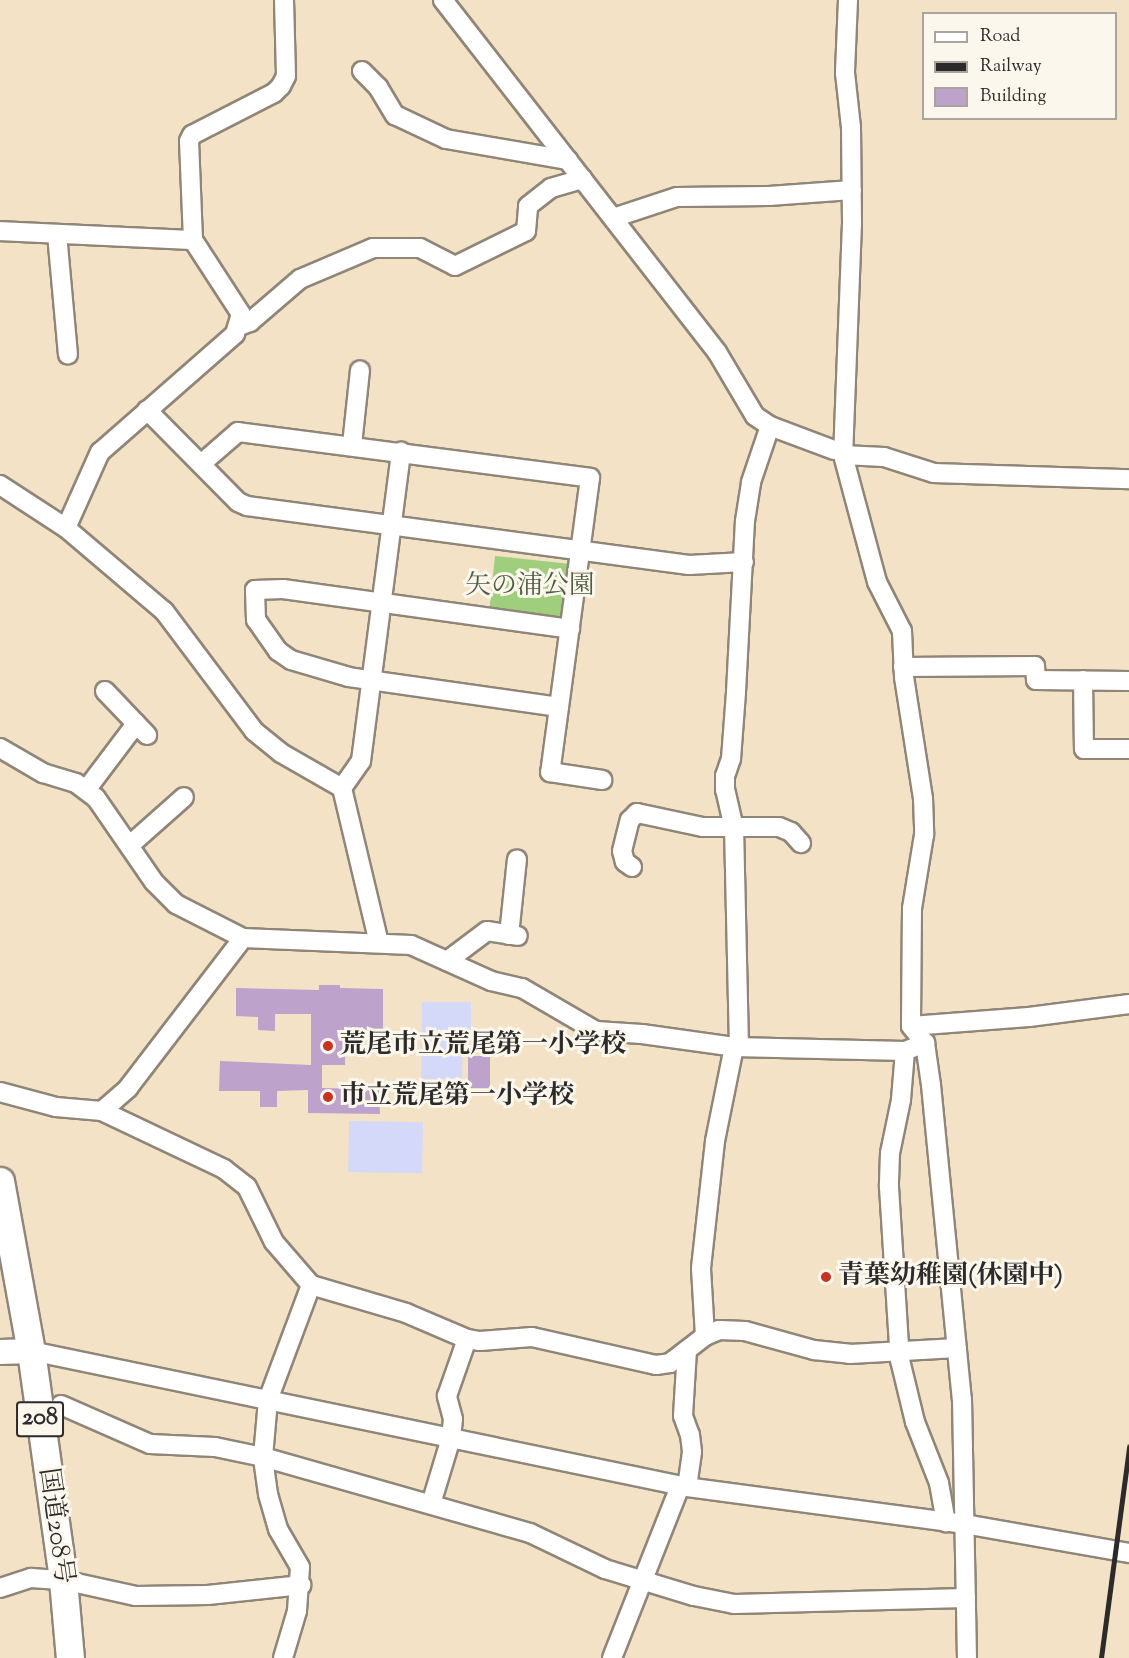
<!DOCTYPE html>
<html>
<head>
<meta charset="utf-8">
<style>
	body { margin:0 }
	#map { position:relative; width:1129px; height:1658px; overflow:hidden; background:#f3e2c6; font-family:"Sorts Mill Goudy","Noto Serif JP",serif }
	div>[style] { position:absolute }
	[style*='--x'] { left:calc(var(--x)*1px); top:calc(var(--y)*1px); width:calc(var(--w)*1px); rotate:calc(var(--a)*1deg) }
	.built>* { inset:0; background:#d4d8f9; transform-origin:0 0 }
	.green>* { inset:0; background:#9fcf7d; transform-origin:0 0 }
	.building>* { inset:0; background:#bda3cc; transform-origin:0 0 }
	.roads { filter:drop-shadow(2px 0 #8f8678) drop-shadow(-2px 0 #8f8678) drop-shadow(0 2px #8f8678) drop-shadow(0 -2px #8f8678) }
	.minor>* { height:18px; margin:-9px; padding:0 9px; transform-origin:9px; border-radius:9px; background:#fff }
	.major>* { height:24px; margin:-12px; padding:0 12px; transform-origin:12px; border-radius:12px; background:#fff }
	.highway>* { height:27px; margin:-13.5px; padding:0 13.5px; transform-origin:13.5px; border-radius:13.5px; background:#fff }
	.rail>* { height:4.5px; margin:-2.25px; padding:0 2.25px; transform-origin:2.25px; border-radius:2.25px; background:#2b2b2b }
	.dots>* { width:16px; height:16px; translate:-50% -50%; box-sizing:border-box; border:3px solid #fbf7ec; border-radius:50% }
	span { translate:-50% -50%; white-space:nowrap; text-align:center; line-height:1.15; -webkit-text-stroke:6px #fbf7ec; paint-order:stroke }
	.shield-label span { padding:2px 4px; background:#fbf7ec; border:2px solid; border-radius:4px; -webkit-text-stroke-width:0 }
	.shield-label { font-size:24px; color:#2b2b2b; font-weight:700 }
	.park-label { font-size:26px; color:#4e5c44 }
	.poi-label { font-size:26px; color:#2b2b2b; font-weight:700 }
	.left { translate:0 -50%; text-align:left }
	.street-label { font-size:26px; color:#2b2b2b }
	.legend { position:absolute; left:922px; top:12px; width:195px; height:108px; box-sizing:border-box; background:#fbf7ec; border:2px solid #a8a59f; margin:0; padding:8px 10px; list-style:none; font-size:18px; color:#2b2b2b }
	.legend li { display:flex; align-items:center; gap:12px; height:30px }
	.legend b { width:30px; border:2px solid #a8a59f }
</style>
</head>
<body>
<div id="map">
	<div class="built">
		<i style="clip-path:polygon(422px 1002px,471px 1002px,471px 1038px,463px 1039px,462px 1079px,421px 1079px)"></i>
		<i style="left:349px;top:1121px;width:74px;height:51px;rotate:1deg"></i>
	</div>
	<div class="green">
		<i style="left:495px;top:556px;width:76px;height:54px;rotate:6deg"></i>
	</div>
	<div class="building">
		<i style="clip-path:polygon(319px 985px,340px 985px,340px 988px,383px 989px,383px 1032px,345px 1032px,345px 1065px,322px 1065px,322px 1088px,379px 1089px,380px 1114px,308px 1113px,308px 1090px,277px 1091px,277px 1107px,260px 1107px,260px 1091px,219px 1091px,220px 1061px,311px 1065px,311px 1014px,275px 1014px,275px 1031px,258px 1030px,258px 1017px,236px 1016px,236px 988px,319px 990px)"></i>
		<i style="left:468px;top:1056px;width:22px;height:32px"></i>
	</div>
	<div class="roads">
		<div class="minor">
			<i style="--x:443;--y:0;--w:446;--a:52.1"></i>
			<i style="--x:717;--y:352;--w:74;--a:59.3"></i>
			<i style="--x:755;--y:416;--w:18;--a:34"></i>
			<i style="--x:770;--y:426;--w:68;--a:20.6"></i>
			<i style="--x:848;--y:0;--w:73;--a:92.4"></i>
			<i style="--x:845;--y:73;--w:54;--a:83.7"></i>
			<i style="--x:851;--y:127;--w:96;--a:89.4"></i>
			<i style="--x:852;--y:223;--w:232;--a:92.2"></i>
			<i style="--x:843;--y:455;--w:131;--a:75"></i>
			<i style="--x:877;--y:582;--w:55;--a:63"></i>
			<i style="--x:902;--y:631;--w:46;--a:87.5"></i>
			<i style="--x:904;--y:677;--w:122;--a:81.1"></i>
			<i style="--x:923;--y:798;--w:37;--a:88"></i>
			<i style="--x:924;--y:835;--w:74;--a:99.3"></i>
			<i style="--x:912;--y:908;--w:118;--a:90.5"></i>
			<i style="--x:911;--y:1026;--w:22;--a:51"></i>
			<i style="--x:925;--y:1043;--w:42;--a:81.9"></i>
			<i style="--x:931;--y:1085;--w:316;--a:84.4"></i>
			<i style="--x:962;--y:1399;--w:259;--a:88.9"></i>
			<i style="--x:362;--y:71;--w:23;--a:45"></i>
			<i style="--x:378;--y:87;--w:33;--a:59"></i>
			<i style="--x:395;--y:115;--w:56;--a:25.2"></i>
			<i style="--x:446;--y:139;--w:124;--a:9.8"></i>
			<i style="--x:613;--y:218;--w:67;--a:-18.2"></i>
			<i style="--x:677;--y:197;--w:92;--a:-0.6"></i>
			<i style="--x:769;--y:196;--w:83;--a:-4.1"></i>
			<i style="--x:0;--y:231;--w:193;--a:2.7"></i>
			<i style="--x:193;--y:240;--w:88;--a:57"></i>
			<i style="--x:241;--y:314;--w:21;--a:107"></i>
			<i style="--x:235;--y:334;--w:179;--a:138.8"></i>
			<i style="--x:100;--y:452;--w:83;--a:114.1"></i>
			<i style="--x:57;--y:234;--w:121;--a:84.8"></i>
			<i style="--x:193;--y:240;--w:99;--a:-92.3"></i>
			<i style="--x:189;--y:141;--w:7;--a:-63"></i>
			<i style="--x:192;--y:135;--w:92;--a:-27.1"></i>
			<i style="--x:274;--y:93;--w:10;--a:-45"></i>
			<i style="--x:281;--y:86;--w:11;--a:-63"></i>
			<i style="--x:286;--y:76;--w:76;--a:-91.5"></i>
			<i style="--x:239;--y:326;--w:12;--a:-20"></i>
			<i style="--x:250;--y:322;--w:66;--a:-40.7"></i>
			<i style="--x:300;--y:279;--w:79;--a:-23"></i>
			<i style="--x:373;--y:248;--w:47;--a:0"></i>
			<i style="--x:420;--y:248;--w:39;--a:27"></i>
			<i style="--x:455;--y:266;--w:79;--a:-26.2"></i>
			<i style="--x:526;--y:231;--w:25;--a:-85"></i>
			<i style="--x:528;--y:206;--w:29;--a:-38"></i>
			<i style="--x:551;--y:188;--w:33;--a:-16"></i>
			<i style="--x:147;--y:410;--w:129;--a:45.3"></i>
			<i style="--x:238;--y:502;--w:10;--a:24"></i>
			<i style="--x:247;--y:506;--w:446;--a:7.6"></i>
			<i style="--x:689;--y:565;--w:55;--a:-3.1"></i>
			<i style="--x:352;--y:445;--w:75;--a:-83.9"></i>
			<i style="--x:843;--y:455;--w:41;--a:2.8"></i>
			<i style="--x:884;--y:457;--w:52;--a:17.7"></i>
			<i style="--x:934;--y:473;--w:195;--a:1.8"></i>
			<i style="--x:201;--y:464;--w:49;--a:-40.9"></i>
			<i style="--x:238;--y:432;--w:355;--a:7.4"></i>
			<i style="--x:590;--y:478;--w:297;--a:97.7"></i>
			<i style="--x:550;--y:772;--w:53;--a:8.7"></i>
			<i style="--x:0;--y:485;--w:79;--a:33.1"></i>
			<i style="--x:66;--y:528;--w:128;--a:40.3"></i>
			<i style="--x:164;--y:611;--w:150;--a:53.1"></i>
			<i style="--x:254;--y:731;--w:35;--a:39"></i>
			<i style="--x:281;--y:753;--w:70;--a:29.8"></i>
			<i style="--x:342;--y:788;--w:159;--a:76.6"></i>
			<i style="--x:903;--y:667;--w:132;--a:-0.4"></i>
			<i style="--x:1035;--y:666;--w:14;--a:86"></i>
			<i style="--x:1036;--y:680;--w:93;--a:0.6"></i>
			<i style="--x:1083;--y:680;--w:69;--a:89.2"></i>
			<i style="--x:1084;--y:749;--w:45;--a:0"></i>
			<i style="--x:105;--y:691;--w:61;--a:46.3"></i>
			<i style="--x:559;--y:707;--w:212;--a:-171.9"></i>
			<i style="--x:349;--y:677;--w:60;--a:-163.7"></i>
			<i style="--x:291;--y:660;--w:16;--a:-145"></i>
			<i style="--x:278;--y:651;--w:38;--a:-125"></i>
			<i style="--x:256;--y:620;--w:30;--a:-92"></i>
			<i style="--x:255;--y:590;--w:28;--a:-2"></i>
			<i style="--x:283;--y:589;--w:290;--a:7.9"></i>
			<i style="--x:0;--y:748;--w:50;--a:30.2"></i>
			<i style="--x:43;--y:773;--w:34;--a:17"></i>
			<i style="--x:76;--y:783;--w:25;--a:37"></i>
			<i style="--x:96;--y:798;--w:102;--a:55.4"></i>
			<i style="--x:154;--y:882;--w:31;--a:45"></i>
			<i style="--x:176;--y:904;--w:75;--a:26.9"></i>
			<i style="--x:243;--y:938;--w:168;--a:2.4"></i>
			<i style="--x:411;--y:945;--w:88;--a:24.2"></i>
			<i style="--x:491;--y:981;--w:32;--a:13"></i>
			<i style="--x:522;--y:988;--w:86;--a:30.2"></i>
			<i style="--x:596;--y:1031;--w:46;--a:3.7"></i>
			<i style="--x:642;--y:1034;--w:93;--a:8"></i>
			<i style="--x:734;--y:1047;--w:171;--a:1.3"></i>
			<i style="--x:905;--y:1051;--w:22;--a:-22"></i>
			<i style="--x:342;--y:788;--w:33;--a:-55"></i>
			<i style="--x:361;--y:761;--w:312;--a:-82.6"></i>
			<i style="--x:86;--y:790;--w:83;--a:-52.9"></i>
			<i style="--x:130;--y:845;--w:72;--a:-41.6"></i>
			<i style="--x:632;--y:867;--w:9;--a:-144"></i>
			<i style="--x:625;--y:862;--w:11;--a:-105"></i>
			<i style="--x:622;--y:851;--w:32;--a:-76"></i>
			<i style="--x:630;--y:820;--w:10;--a:-45"></i>
			<i style="--x:637;--y:813;--w:67;--a:12"></i>
			<i style="--x:703;--y:827;--w:76;--a:0"></i>
			<i style="--x:779;--y:827;--w:13;--a:23"></i>
			<i style="--x:791;--y:832;--w:15;--a:48"></i>
			<i style="--x:509;--y:935;--w:76;--a:-84"></i>
			<i style="--x:447;--y:961;--w:50;--a:-36.9"></i>
			<i style="--x:487;--y:931;--w:31;--a:9"></i>
			<i style="--x:911;--y:1026;--w:118;--a:-4.4"></i>
			<i style="--x:1029;--y:1017;--w:101;--a:-7.4"></i>
			<i style="--x:739;--y:1047;--w:219;--a:-91.3"></i>
			<i style="--x:734;--y:828;--w:39;--a:-103"></i>
			<i style="--x:725;--y:790;--w:14;--a:-90"></i>
			<i style="--x:725;--y:776;--w:18;--a:-71"></i>
			<i style="--x:731;--y:759;--w:67;--a:-85.7"></i>
			<i style="--x:736;--y:692;--w:171;--a:-87"></i>
			<i style="--x:745;--y:521;--w:39;--a:-81"></i>
			<i style="--x:751;--y:482;--w:59;--a:-71.3"></i>
			<i style="--x:905;--y:1051;--w:49;--a:94.7"></i>
			<i style="--x:901;--y:1100;--w:54;--a:101.7"></i>
			<i style="--x:890;--y:1153;--w:34;--a:92"></i>
			<i style="--x:889;--y:1187;--w:173;--a:86.4"></i>
			<i style="--x:900;--y:1360;--w:64;--a:76.4"></i>
			<i style="--x:915;--y:1422;--w:66;--a:68.5"></i>
			<i style="--x:939;--y:1483;--w:40;--a:80"></i>
			<i style="--x:0;--y:1092;--w:58;--a:15"></i>
			<i style="--x:56;--y:1107;--w:46;--a:5"></i>
			<i style="--x:102;--y:1111;--w:35;--a:-41"></i>
			<i style="--x:128;--y:1088;--w:189;--a:-52.5"></i>
			<i style="--x:102;--y:1111;--w:135;--a:25.4"></i>
			<i style="--x:224;--y:1169;--w:29;--a:38"></i>
			<i style="--x:247;--y:1187;--w:61;--a:63.9"></i>
			<i style="--x:274;--y:1242;--w:57;--a:49.3"></i>
			<i style="--x:311;--y:1285;--w:99;--a:16.4"></i>
			<i style="--x:406;--y:1313;--w:66;--a:23.1"></i>
			<i style="--x:467;--y:1339;--w:13;--a:9"></i>
			<i style="--x:480;--y:1341;--w:52;--a:-4.4"></i>
			<i style="--x:532;--y:1337;--w:127;--a:12.7"></i>
			<i style="--x:656;--y:1365;--w:14;--a:-8"></i>
			<i style="--x:670;--y:1363;--w:44;--a:-37.6"></i>
			<i style="--x:705;--y:1336;--w:15;--a:-23"></i>
			<i style="--x:719;--y:1330;--w:26;--a:2"></i>
			<i style="--x:745;--y:1331;--w:72;--a:15.4"></i>
			<i style="--x:814;--y:1350;--w:36;--a:6"></i>
			<i style="--x:850;--y:1354;--w:107;--a:-3.2"></i>
			<i style="--x:705;--y:1336;--w:68;--a:-93.4"></i>
			<i style="--x:701;--y:1268;--w:128;--a:-83.7"></i>
			<i style="--x:715;--y:1141;--w:96;--a:-78.6"></i>
			<i style="--x:687;--y:1350;--w:66;--a:93.5"></i>
			<i style="--x:683;--y:1416;--w:20;--a:70"></i>
			<i style="--x:690;--y:1435;--w:17;--a:83"></i>
			<i style="--x:692;--y:1452;--w:35;--a:98"></i>
			<i style="--x:31;--y:1351;--w:670;--a:11.71"></i>
			<i style="--x:687;--y:1487;--w:279;--a:7.6"></i>
			<i style="--x:964;--y:1524;--w:168;--a:10"></i>
			<i style="--x:61;--y:1405;--w:97;--a:23.7"></i>
			<i style="--x:150;--y:1444;--w:65;--a:2.6"></i>
			<i style="--x:215;--y:1447;--w:49;--a:11.8"></i>
			<i style="--x:263;--y:1457;--w:278;--a:15.9"></i>
			<i style="--x:530;--y:1533;--w:83;--a:25.6"></i>
			<i style="--x:605;--y:1569;--w:93;--a:16.9"></i>
			<i style="--x:694;--y:1596;--w:41;--a:11.3"></i>
			<i style="--x:734;--y:1604;--w:232;--a:-1.5"></i>
			<i style="--x:431;--y:1504;--w:69;--a:-73.1"></i>
			<i style="--x:451;--y:1438;--w:19;--a:-84"></i>
			<i style="--x:453;--y:1419;--w:24;--a:-105"></i>
			<i style="--x:447;--y:1396;--w:60;--a:-70.7"></i>
			<i style="--x:0;--y:1588;--w:33;--a:-18"></i>
			<i style="--x:31;--y:1578;--w:32;--a:4"></i>
			<i style="--x:63;--y:1580;--w:75;--a:12.4"></i>
			<i style="--x:136;--y:1596;--w:72;--a:-0.8"></i>
			<i style="--x:208;--y:1595;--w:94;--a:-6.1"></i>
			<i style="--x:283;--y:1658;--w:49;--a:-73.4"></i>
			<i style="--x:297;--y:1611;--w:44;--a:-86.1"></i>
			<i style="--x:300;--y:1567;--w:44;--a:-120.1"></i>
			<i style="--x:278;--y:1529;--w:36;--a:-106"></i>
			<i style="--x:268;--y:1494;--w:37;--a:-98"></i>
			<i style="--x:263;--y:1457;--w:57;--a:-85"></i>
			<i style="--x:268;--y:1400;--w:123;--a:-69.5"></i>
			<i style="--x:612;--y:1658;--w:185;--a:-68.4"></i>
		</div>
		<div class="major">
			<i style="--x:0;--y:1352;--w:31;--a:-2"></i>
		</div>
		<div class="highway">
			<i style="--x:0;--y:1181;--w:173;--a:79.7"></i>
			<i style="--x:31;--y:1351;--w:231;--a:82"></i>
			<i style="--x:63;--y:1580;--w:78;--a:84.9"></i>
		</div>
	</div>
	<div class="rail">
		<i style="--x:1101;--y:1658;--w:213;--a:-82.4"></i>
	</div>
	<div class="dots">
		<i style="left:328px;top:1046px;background:#c8321e"></i>
		<i style="left:328px;top:1097px;background:#c8321e"></i>
		<i style="left:826px;top:1277px;background:#c8321e"></i>
	</div>
	<div class="shield-label">
		<span style="left:40px;top:1419px">208</span>
	</div>
	<div class="park-label">
		<span style="left:530px;top:587px">矢の浦公園</span>
	</div>
	<div class="poi-label">
		<span class="left" style="left:340px;top:1046px">荒尾市立荒尾第一小学校</span>
		<span class="left" style="left:340px;top:1097px">市立荒尾第一小学校</span>
		<span class="left" style="left:838px;top:1277px">青葉幼稚園(休園中)</span>
	</div>
	<div class="street-label">
		<span style="left:55px;top:1526px;rotate:82deg">国道208号</span>
	</div>
	<ul class="legend">
	<li><b style="height:8px;background:#fff"></b>Road</li>
	<li><b style="height:8px;background:#2b2b2b"></b>Railway</li>
	<li><b style="height:16px;background:#bda3cc"></b>Building</li>
	</ul>
</div>
</body>
</html>
